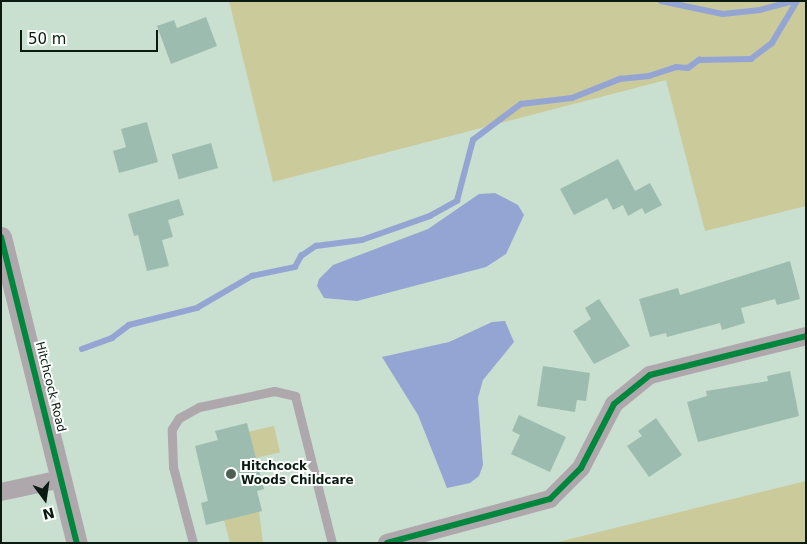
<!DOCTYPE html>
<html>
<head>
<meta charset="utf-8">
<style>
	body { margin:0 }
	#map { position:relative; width:807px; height:544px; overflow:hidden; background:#c9dfd0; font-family:"DejaVu Sans",sans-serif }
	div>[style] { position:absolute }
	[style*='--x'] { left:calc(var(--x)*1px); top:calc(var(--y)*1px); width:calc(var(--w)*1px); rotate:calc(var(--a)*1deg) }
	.green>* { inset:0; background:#cbca9a; transform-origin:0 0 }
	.water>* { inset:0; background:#95a5d3 }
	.stream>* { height:5.5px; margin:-2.75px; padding:0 2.75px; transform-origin:2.75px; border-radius:2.75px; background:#95a5d3 }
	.building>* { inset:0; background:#9dbcb0; transform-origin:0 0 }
	.service>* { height:9px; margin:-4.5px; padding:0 4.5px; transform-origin:4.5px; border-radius:4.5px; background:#aea8ac }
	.minor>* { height:18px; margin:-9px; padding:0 9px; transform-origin:9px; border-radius:9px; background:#aea8ac }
	.tertiary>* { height:21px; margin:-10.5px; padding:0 10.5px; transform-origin:10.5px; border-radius:10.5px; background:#aea8ac }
	.cycleway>* { height:6px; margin:-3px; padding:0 3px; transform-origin:3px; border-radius:3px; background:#00873e }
	.dots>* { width:14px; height:14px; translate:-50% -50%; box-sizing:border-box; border:2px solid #fbfffc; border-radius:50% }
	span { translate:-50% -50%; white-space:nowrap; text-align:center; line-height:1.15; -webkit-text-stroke:4px #fbfffc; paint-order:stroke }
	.street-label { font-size:12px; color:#0b1b11 }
	.poi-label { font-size:12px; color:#0b1b11; font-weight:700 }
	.left { translate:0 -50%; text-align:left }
	.frame { position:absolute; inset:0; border:2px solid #0b1b11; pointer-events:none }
	.north { position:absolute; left:20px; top:474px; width:50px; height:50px; -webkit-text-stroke:4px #fbfffc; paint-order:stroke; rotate:166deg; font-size:14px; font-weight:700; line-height:20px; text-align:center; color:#0b1b11 }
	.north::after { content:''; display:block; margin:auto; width:18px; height:22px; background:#0b1b11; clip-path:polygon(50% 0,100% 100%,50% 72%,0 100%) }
	.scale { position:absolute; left:20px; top:30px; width:138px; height:22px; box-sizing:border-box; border:2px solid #0b1b11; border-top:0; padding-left:6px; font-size:15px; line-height:18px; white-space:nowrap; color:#0b1b11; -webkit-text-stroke:4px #fbfffc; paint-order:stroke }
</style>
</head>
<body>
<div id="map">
	<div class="green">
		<i style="clip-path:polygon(229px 1px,806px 1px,806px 206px,705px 231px,666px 80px,273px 182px)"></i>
		<i style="left:274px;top:426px;width:27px;height:26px;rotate:77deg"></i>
		<i style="clip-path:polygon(806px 481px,806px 543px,554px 543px)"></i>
		<i style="clip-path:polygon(259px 511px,263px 543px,230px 543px,224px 520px)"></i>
	</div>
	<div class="water">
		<i style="clip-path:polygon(495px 193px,518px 205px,524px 215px,506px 254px,486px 267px,357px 301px,324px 298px,317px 286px,319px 279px,333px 265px,428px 229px,479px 194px)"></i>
		<i style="clip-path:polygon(505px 321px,514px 342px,483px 380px,478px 398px,483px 465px,479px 476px,470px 483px,447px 488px,418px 415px,382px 357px,449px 342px,492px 322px)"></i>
	</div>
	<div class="stream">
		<i style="--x:661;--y:1;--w:63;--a:11.8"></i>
		<i style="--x:723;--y:14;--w:37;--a:-6"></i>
		<i style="--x:760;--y:10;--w:35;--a:-15"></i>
		<i style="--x:82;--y:349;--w:32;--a:-20"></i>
		<i style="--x:112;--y:338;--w:21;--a:-37"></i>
		<i style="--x:129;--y:325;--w:70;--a:-14"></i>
		<i style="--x:197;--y:308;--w:64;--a:-30.2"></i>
		<i style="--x:252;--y:276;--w:44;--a:-11.8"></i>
		<i style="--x:295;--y:267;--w:13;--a:-61"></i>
		<i style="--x:301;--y:256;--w:18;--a:-34"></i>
		<i style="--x:316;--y:246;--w:46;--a:-7.4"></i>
		<i style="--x:362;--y:240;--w:72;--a:-19.4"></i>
		<i style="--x:430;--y:216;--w:31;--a:-29"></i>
		<i style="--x:457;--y:201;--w:63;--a:-75.3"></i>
		<i style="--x:473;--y:140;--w:60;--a:-36.9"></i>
		<i style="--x:521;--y:104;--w:51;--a:-6.7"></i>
		<i style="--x:572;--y:98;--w:52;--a:-21.6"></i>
		<i style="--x:620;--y:79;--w:29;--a:-6"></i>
		<i style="--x:649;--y:76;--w:28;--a:-18"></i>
		<i style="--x:676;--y:67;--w:12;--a:5"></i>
		<i style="--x:688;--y:68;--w:14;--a:-36"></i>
		<i style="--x:699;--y:60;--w:52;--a:-1.1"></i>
		<i style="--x:751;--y:59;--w:26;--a:-37"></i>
		<i style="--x:772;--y:43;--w:49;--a:-59.2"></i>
	</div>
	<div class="building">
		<i style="clip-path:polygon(206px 17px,217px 46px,171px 64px,157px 26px,174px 20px,177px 28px)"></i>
		<i style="clip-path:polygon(147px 122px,158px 162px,119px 173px,113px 151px,126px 147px,121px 129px)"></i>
		<i style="left:211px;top:143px;width:26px;height:41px;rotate:74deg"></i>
		<i style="clip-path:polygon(618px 159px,635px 191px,650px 183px,662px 205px,645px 214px,642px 208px,628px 216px,623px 205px,613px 210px,607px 198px,574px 215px,560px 189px)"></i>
		<i style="clip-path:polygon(179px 199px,184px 215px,168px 220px,173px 237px,162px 240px,169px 266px,147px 271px,138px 235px,134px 236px,128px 214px)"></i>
		<i style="clip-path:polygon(790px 261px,800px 299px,777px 305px,775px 299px,741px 308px,745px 323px,722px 330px,720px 323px,667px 337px,666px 333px,650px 337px,639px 299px,678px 288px,680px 295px)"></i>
		<i style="clip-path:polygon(599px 299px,630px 346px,594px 364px,573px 331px,591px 319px,585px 308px)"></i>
		<i style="clip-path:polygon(543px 366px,590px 373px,586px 401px,577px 400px,575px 412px,537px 406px)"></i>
		<i style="clip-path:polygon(790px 371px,799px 416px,698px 442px,687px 402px,707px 396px,706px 391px,768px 381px,767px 376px)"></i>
		<i style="clip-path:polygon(519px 415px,566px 437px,550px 472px,511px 454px,520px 435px,512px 431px)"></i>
		<i style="clip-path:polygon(656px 418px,682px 455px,649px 477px,627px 446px,642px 436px,638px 431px)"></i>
		<i style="clip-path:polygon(247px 423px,264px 489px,257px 491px,262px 511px,206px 525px,201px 503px,208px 501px,195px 446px,218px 440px,215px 431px)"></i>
	</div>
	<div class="service">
		<i style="--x:193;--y:543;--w:79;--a:-104.7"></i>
		<i style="--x:173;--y:467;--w:38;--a:-92"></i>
		<i style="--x:172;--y:429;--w:13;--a:-58"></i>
		<i style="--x:179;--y:418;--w:23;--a:-29"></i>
		<i style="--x:199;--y:407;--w:77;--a:-12"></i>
		<i style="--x:274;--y:391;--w:22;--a:13"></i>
		<i style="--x:295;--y:396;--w:152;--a:75.9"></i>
	</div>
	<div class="minor">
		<i style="--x:1;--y:492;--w:61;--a:-12.2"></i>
		<i style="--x:387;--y:543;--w:169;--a:-15.1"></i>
		<i style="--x:550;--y:499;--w:44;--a:-45"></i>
		<i style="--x:581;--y:468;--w:72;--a:-62.7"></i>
		<i style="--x:614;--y:404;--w:46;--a:-38.9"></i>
		<i style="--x:650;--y:375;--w:161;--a:-14"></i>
	</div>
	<div class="tertiary">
		<i style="--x:1;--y:237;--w:315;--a:76.1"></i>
	</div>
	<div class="cycleway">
		<i style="--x:1;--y:237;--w:315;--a:76.1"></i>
		<i style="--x:387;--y:543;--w:169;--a:-15.1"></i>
		<i style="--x:550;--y:499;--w:44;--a:-45"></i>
		<i style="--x:581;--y:468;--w:72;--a:-62.7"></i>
		<i style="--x:614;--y:404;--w:46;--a:-38.9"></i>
		<i style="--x:650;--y:375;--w:161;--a:-14"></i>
	</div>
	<div class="dots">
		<i style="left:231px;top:474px;background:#4e6054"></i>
	</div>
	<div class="street-label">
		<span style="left:50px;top:387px;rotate:76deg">Hitchcock Road</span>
	</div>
	<div class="poi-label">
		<span class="left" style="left:241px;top:474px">Hitchcock<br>Woods Childcare</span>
	</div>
	<div class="frame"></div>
	<div class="north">N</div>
	<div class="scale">50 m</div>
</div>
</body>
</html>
